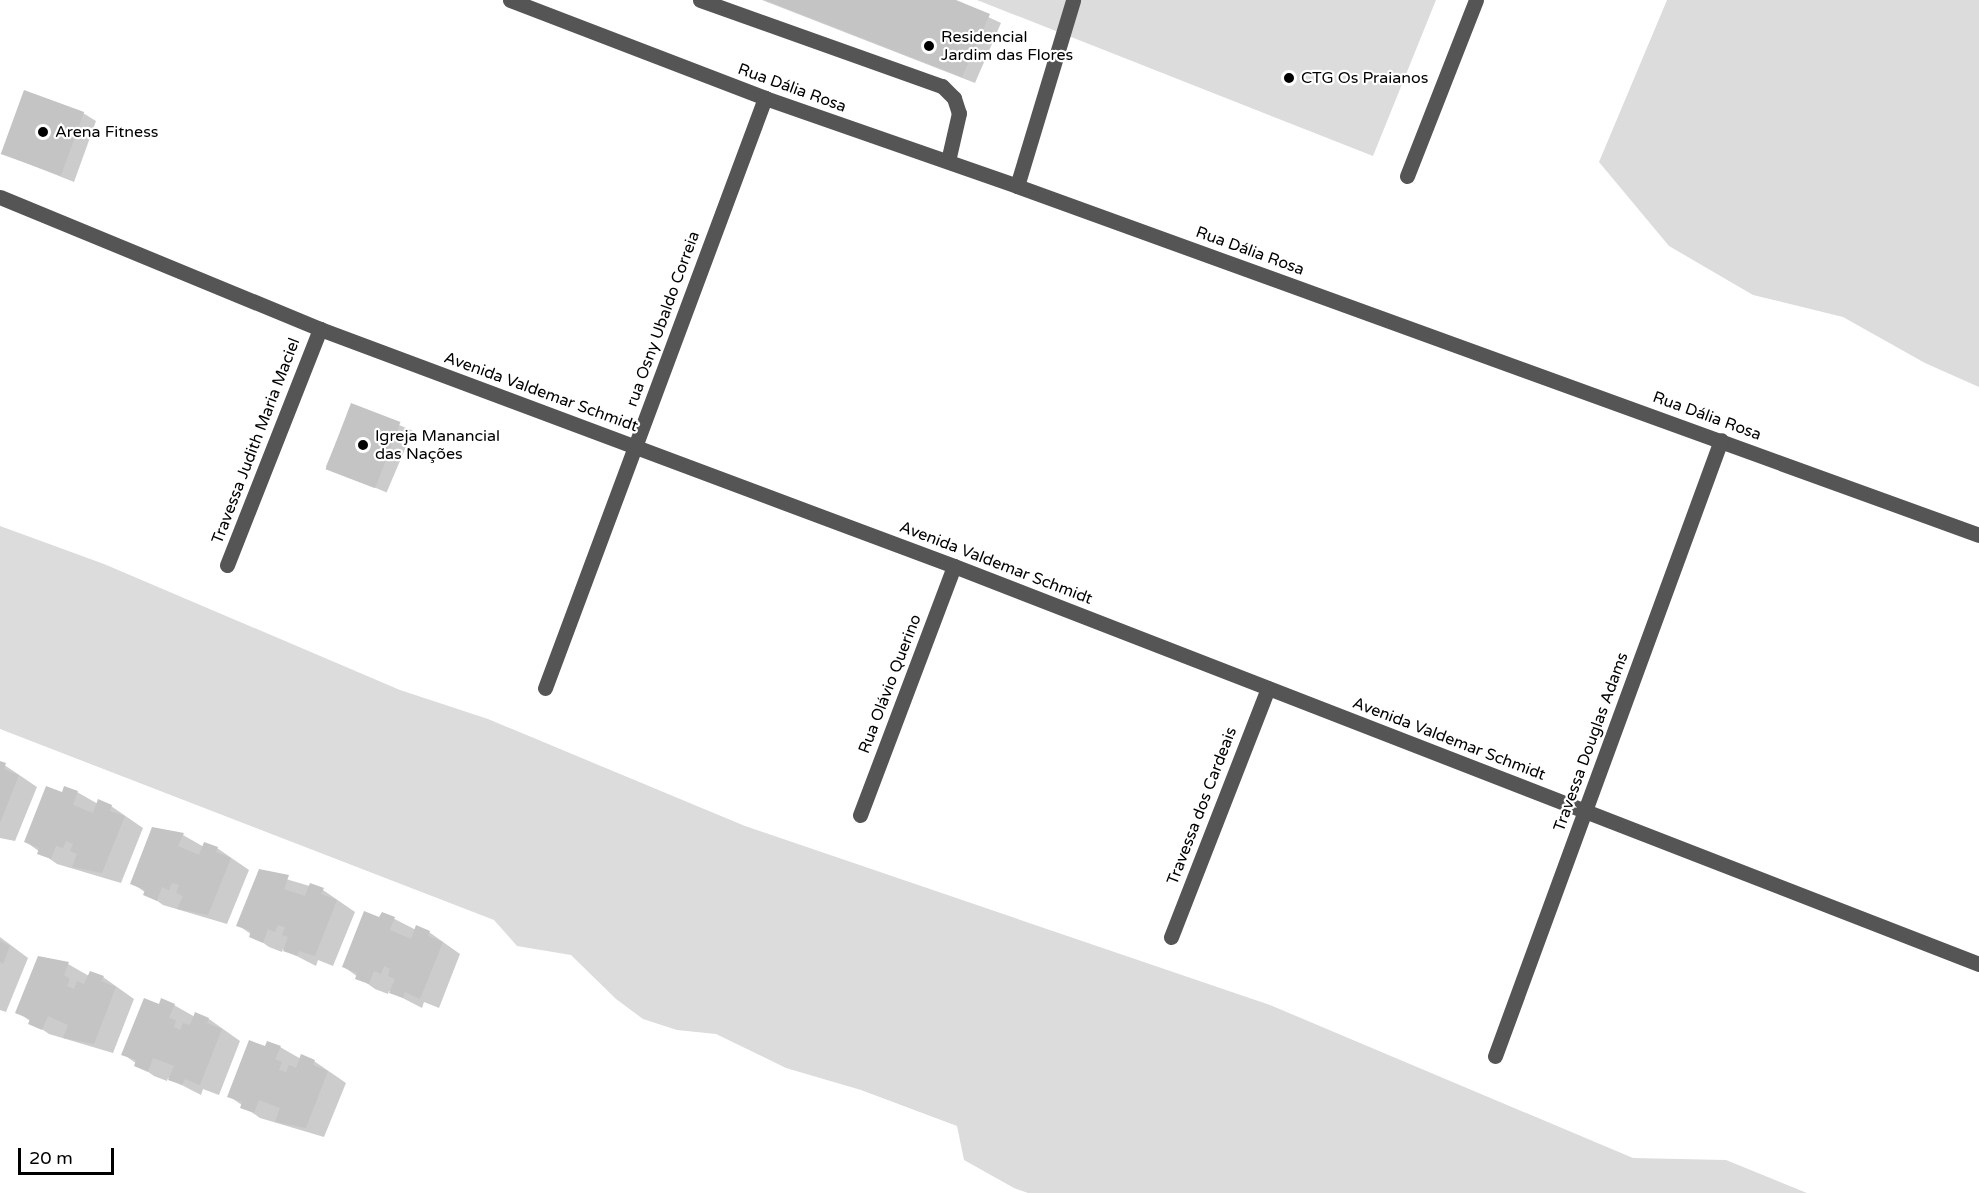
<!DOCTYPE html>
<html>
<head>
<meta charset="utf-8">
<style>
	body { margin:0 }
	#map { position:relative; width:1979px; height:1193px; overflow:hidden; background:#fff; font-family:"Varela Round",sans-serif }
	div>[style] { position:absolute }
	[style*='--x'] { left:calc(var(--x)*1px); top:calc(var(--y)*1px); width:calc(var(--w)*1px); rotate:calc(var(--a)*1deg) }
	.green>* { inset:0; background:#dcdcdc }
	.shadow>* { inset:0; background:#0003; transform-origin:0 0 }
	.building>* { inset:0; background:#c4c4c4; transform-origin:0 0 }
	.minor>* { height:15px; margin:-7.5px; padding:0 7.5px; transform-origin:7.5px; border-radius:7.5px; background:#555 }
	.dots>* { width:16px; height:16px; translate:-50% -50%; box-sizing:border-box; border:3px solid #fff; border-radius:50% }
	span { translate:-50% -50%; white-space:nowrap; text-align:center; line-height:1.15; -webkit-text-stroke:4.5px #fff; paint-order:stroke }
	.poi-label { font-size:16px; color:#000 }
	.left { translate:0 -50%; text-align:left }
	.street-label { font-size:16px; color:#000 }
	.scale { position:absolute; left:18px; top:1148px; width:96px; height:27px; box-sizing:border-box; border:3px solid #000; border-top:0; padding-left:8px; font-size:18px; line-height:21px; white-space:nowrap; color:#000; -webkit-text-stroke:4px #fff; paint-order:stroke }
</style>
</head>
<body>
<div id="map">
	<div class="green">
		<i style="clip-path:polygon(977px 0,1436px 0,1373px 156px)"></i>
		<i style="clip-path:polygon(1667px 0,1979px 0,1979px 387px,1925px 363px,1843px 317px,1753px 295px,1669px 246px,1599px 162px)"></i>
		<i style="clip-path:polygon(0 526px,104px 564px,400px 690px,488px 719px,745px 826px,1270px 1005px,1633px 1158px,1726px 1160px,1807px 1193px,1028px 1193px,1014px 1188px,964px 1160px,957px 1126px,861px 1090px,786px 1068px,716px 1034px,677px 1030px,643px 1019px,616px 999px,571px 955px,517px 946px,494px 920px,0 729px)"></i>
	</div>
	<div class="shadow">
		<i style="clip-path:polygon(762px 0,952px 0,1001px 23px,975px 83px)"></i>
		<i style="clip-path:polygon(83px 113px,96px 121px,74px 182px,1px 153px)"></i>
		<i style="left:352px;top:405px;width:66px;height:67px;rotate:23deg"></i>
		<i style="clip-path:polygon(0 762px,37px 787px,15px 841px,0 838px)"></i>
		<i style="clip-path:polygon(77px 792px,98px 804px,111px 806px,143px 828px,121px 883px,57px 864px,26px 842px,63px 793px)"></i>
		<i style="clip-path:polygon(183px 835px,204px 847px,217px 848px,249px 870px,227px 924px,163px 905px,132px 883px)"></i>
		<i style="clip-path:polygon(259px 871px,323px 890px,355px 912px,333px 966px,318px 960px,316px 966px,283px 949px,282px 952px,269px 947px,238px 925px)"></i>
		<i style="clip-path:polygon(383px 913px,416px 930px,429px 932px,460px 954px,439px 1008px,424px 1002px,422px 1008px,389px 991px,388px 994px,375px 989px,344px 967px)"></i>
		<i style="clip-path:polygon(0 937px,28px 958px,6px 1012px,0 1010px)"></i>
		<i style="clip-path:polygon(68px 964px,89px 976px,103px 977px,134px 999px,113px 1053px,49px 1034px,17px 1012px)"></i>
		<i style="clip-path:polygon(174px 1005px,195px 1017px,196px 1014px,209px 1019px,240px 1041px,219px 1095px,203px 1089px,201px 1095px,168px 1078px,167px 1081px,154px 1076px,123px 1054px,160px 1006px)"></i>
		<i style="clip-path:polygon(280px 1047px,301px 1059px,314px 1061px,346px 1083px,324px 1137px,260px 1118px,229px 1096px,266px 1048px)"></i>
	</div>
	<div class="building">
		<i style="clip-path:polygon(765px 0,956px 0,990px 14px,962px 77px)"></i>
		<i style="left:24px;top:90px;width:64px;height:68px;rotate:20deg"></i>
		<i style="left:351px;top:403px;width:53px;height:71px;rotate:21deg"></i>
		<i style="clip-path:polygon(0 761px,6px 763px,4px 769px,19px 775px,0 823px)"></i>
		<i style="clip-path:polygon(46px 786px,62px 792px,64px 786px,78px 791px,73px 805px,93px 813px,98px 799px,112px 805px,110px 811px,125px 816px,102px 873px,72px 867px,77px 854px,70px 851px,73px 844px,66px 841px,63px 848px,56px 846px,51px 859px,37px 854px,39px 848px,24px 842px)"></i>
		<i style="clip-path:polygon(152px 827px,184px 833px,178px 846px,199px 855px,204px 842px,218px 847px,216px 852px,231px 858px,208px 915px,177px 909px,183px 896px,176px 893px,179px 885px,172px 883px,169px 890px,162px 887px,157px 901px,143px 895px,145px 890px,130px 884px)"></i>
		<i style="clip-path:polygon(259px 869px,289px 875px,284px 889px,305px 896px,310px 883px,324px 888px,321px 894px,337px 900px,315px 956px,299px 951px,297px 956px,283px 951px,288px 937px,282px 935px,285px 927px,278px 925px,275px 932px,268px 929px,263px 943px,249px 937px,251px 931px,236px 926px)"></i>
		<i style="clip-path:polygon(364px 911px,379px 917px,382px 912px,395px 917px,390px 930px,411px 939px,416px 925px,430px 931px,428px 936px,443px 942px,420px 999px,405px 992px,403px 998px,389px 993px,395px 979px,388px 976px,390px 969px,384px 966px,381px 974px,374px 971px,369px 984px,355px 979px,357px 973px,342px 967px)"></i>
		<i style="clip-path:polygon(0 941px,10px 946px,3px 964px,0 962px)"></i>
		<i style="clip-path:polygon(38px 956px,69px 962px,64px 975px,70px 979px,67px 986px,74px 989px,77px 981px,84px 984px,90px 971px,104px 976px,101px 981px,116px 987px,94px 1044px,63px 1038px,68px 1025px,48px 1016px,42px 1030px,28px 1024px,30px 1019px,15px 1013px)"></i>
		<i style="clip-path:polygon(144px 998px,159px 1004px,161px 998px,175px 1004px,169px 1018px,176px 1020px,174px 1027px,180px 1030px,183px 1023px,190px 1025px,195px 1012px,209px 1018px,207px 1023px,222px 1029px,200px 1085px,185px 1079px,182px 1085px,168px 1080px,174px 1066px,153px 1058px,148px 1072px,134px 1066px,136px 1060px,121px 1055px)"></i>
		<i style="clip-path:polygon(249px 1040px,265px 1046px,267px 1041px,281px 1046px,275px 1059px,282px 1062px,279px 1070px,286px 1072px,289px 1065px,296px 1068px,301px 1054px,315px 1060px,313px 1065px,328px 1071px,306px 1128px,275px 1122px,280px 1108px,259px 1100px,254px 1113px,240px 1108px,242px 1102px,227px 1097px)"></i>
	</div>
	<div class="minor">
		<i style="--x:510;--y:0;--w:273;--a:21"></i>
		<i style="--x:765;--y:98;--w:267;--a:19.2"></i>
		<i style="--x:1017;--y:186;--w:1023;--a:19.94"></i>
		<i style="--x:700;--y:0;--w:257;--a:19.6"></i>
		<i style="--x:942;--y:86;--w:17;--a:45"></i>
		<i style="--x:954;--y:98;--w:16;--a:72"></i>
		<i style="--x:959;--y:113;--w:49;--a:102.9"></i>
		<i style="--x:1407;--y:176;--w:189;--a:-68.6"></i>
		<i style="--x:1017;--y:186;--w:194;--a:-73.2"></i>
		<i style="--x:0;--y:197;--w:346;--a:22.4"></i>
		<i style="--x:320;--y:329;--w:677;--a:20.5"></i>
		<i style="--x:954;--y:566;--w:1100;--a:21.22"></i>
		<i style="--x:227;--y:565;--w:254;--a:-68.5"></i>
		<i style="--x:545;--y:688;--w:630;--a:-69.55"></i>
		<i style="--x:860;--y:815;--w:266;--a:-69.3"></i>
		<i style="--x:1171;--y:937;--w:267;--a:-68.7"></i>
		<i style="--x:1495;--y:1056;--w:656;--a:-69.85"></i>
	</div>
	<div class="dots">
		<i style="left:929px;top:46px;background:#000"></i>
		<i style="left:1289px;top:78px;background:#000"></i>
		<i style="left:43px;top:132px;background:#000"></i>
		<i style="left:363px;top:445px;background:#000"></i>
	</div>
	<div class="poi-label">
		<span class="left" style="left:941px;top:46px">Residencial<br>Jardim das Flores</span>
		<span class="left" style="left:1301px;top:78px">CTG Os Praianos</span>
		<span class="left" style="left:55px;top:132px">Arena Fitness</span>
		<span class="left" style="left:375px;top:445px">Igreja Manancial<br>das Nações</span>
	</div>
	<div class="street-label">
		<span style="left:792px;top:88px;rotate:20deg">Rua Dália Rosa</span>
		<span style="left:1250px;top:251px;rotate:20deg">Rua Dália Rosa</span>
		<span style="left:663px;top:319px;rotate:-70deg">rua Osny Ubaldo Correia</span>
		<span style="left:541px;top:392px;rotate:20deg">Avenida Valdemar Schmidt</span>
		<span style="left:1707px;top:416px;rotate:20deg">Rua Dália Rosa</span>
		<span style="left:256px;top:441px;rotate:-69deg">Travessa Judith Maria Maciel</span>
		<span style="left:996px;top:563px;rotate:21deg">Avenida Valdemar Schmidt</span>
		<span style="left:890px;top:684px;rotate:-69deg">Rua Olávio Querino</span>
		<span style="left:1449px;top:739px;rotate:21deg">Avenida Valdemar Schmidt</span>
		<span style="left:1591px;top:742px;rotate:-70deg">Travessa Douglas Adams</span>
		<span style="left:1202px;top:806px;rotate:-69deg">Travessa dos Cardeais</span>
	</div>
	<div class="scale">20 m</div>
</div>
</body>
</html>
